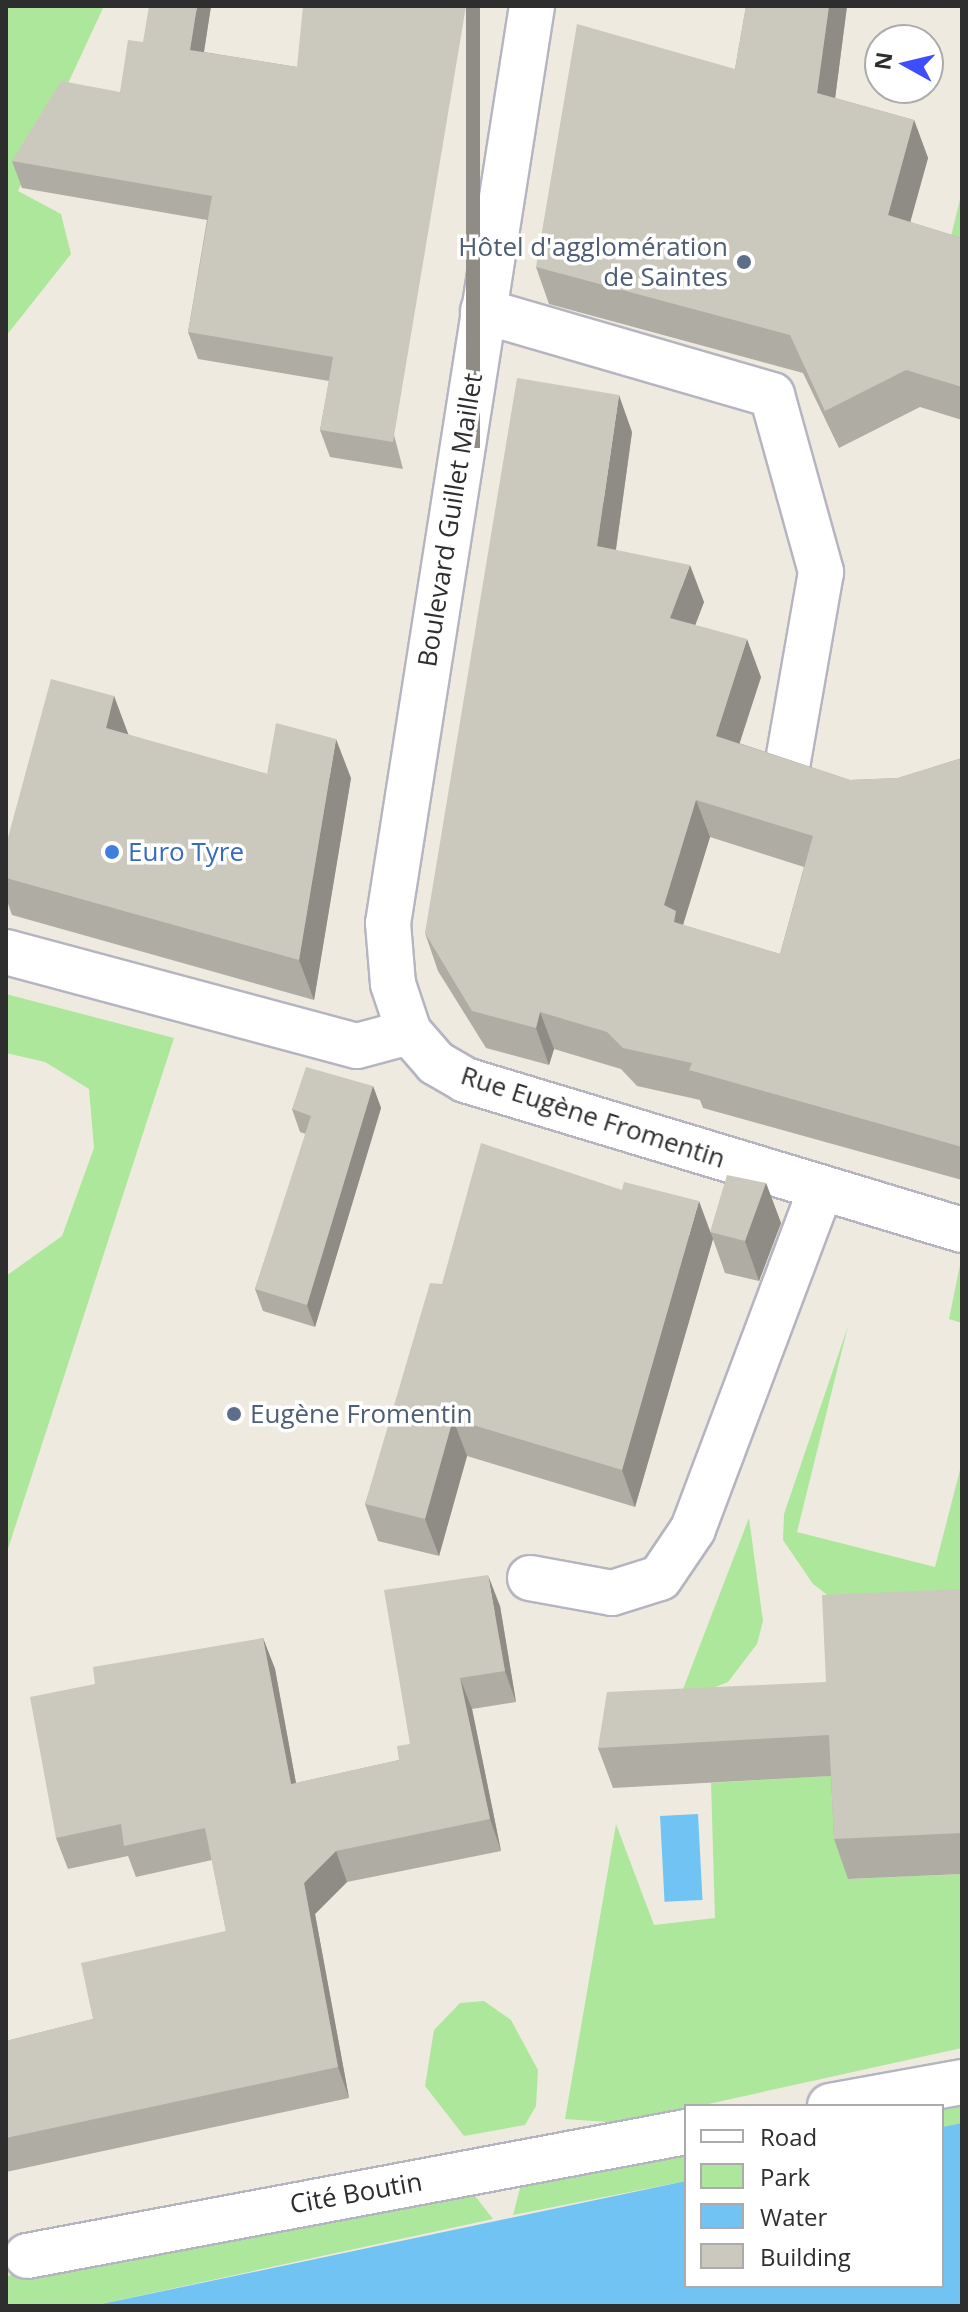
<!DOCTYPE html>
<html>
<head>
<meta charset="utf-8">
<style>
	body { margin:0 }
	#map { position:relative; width:968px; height:2312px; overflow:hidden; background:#efeae0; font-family:"Open Sans",sans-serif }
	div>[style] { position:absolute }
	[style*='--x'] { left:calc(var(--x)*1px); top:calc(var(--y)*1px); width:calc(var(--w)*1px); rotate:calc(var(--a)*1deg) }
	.green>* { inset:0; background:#ade79b }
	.water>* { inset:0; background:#71c3f3; transform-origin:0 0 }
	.roads { filter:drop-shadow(2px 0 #b4b5c1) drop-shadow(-2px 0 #b4b5c1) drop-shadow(0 2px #b4b5c1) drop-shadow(0 -2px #b4b5c1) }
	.minor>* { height:44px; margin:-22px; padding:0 22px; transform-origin:22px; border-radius:22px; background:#fff }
	.wall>* { inset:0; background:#afaca3 }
	.shaded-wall>* { inset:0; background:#8e8c85; transform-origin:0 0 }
	.building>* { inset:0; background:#cbc8be }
	.dots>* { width:22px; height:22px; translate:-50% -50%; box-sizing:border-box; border:4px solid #fff; border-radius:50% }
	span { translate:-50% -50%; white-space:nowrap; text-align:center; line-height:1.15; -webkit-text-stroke:7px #fff; paint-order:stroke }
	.service-label { font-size:26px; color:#4e5e75 }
	.right { translate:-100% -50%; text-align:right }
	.left { translate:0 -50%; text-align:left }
	.street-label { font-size:26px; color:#2e2e2e }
	.shop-label { font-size:26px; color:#366cbe }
	.frame { position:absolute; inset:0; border:8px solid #2e2e2e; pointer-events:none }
	.legend { position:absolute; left:684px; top:2104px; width:260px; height:184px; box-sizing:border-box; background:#fff; border:2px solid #ababab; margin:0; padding:10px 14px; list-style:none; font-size:24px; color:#2e2e2e }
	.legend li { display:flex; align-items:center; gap:16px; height:40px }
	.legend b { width:40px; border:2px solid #ababab }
	.north { position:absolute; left:864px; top:24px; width:80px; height:80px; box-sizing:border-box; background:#fff; border:2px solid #ababab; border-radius:50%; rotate:278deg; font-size:22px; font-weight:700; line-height:32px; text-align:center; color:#2e2e2e }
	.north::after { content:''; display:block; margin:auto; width:28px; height:36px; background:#3d4dff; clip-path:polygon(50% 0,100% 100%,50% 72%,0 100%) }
</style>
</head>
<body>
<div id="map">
	<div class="green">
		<i style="clip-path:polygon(6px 6px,104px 6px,18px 191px,61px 214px,71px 254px,6px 336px)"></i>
		<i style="clip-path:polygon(962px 191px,962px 262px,946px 257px)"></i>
		<i style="clip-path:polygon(6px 994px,174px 1038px,6px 1555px,6px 1276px,62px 1236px,94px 1148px,89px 1089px,45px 1062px,6px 1053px)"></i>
		<i style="clip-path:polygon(961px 1260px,962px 1261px,962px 1323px,949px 1319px)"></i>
		<i style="clip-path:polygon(848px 1326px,797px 1532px,935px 1567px,962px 1462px,962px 1630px,839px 1604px,813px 1584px,783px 1540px,784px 1514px)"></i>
		<i style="clip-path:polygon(749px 1518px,763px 1621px,757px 1644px,728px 1682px,678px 1702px)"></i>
		<i style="clip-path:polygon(844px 1775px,849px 1879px,962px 1874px,962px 2048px,622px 2123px,565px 2119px,616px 1824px,654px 1925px,715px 1918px,711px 1783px)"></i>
		<i style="clip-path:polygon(484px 2001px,511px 2020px,538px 2070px,536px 2106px,525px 2125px,464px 2136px,425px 2086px,434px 2030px,460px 2003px)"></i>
		<i style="clip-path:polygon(962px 2095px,962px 2123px,942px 2127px,942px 2106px)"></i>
		<i style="clip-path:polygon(686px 2144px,686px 2181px,513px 2215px,524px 2173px)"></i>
		<i style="clip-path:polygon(472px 2192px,493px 2219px,92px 2306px,6px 2306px,6px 2276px)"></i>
	</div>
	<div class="water">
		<i style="left:698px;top:1814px;width:86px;height:38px;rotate:87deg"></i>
		<i style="clip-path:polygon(962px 2123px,962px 2306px,92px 2306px,686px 2181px,686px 2286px,942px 2286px,942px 2127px)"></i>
	</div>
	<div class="roads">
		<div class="minor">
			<i style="--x:532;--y:6;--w:928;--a:98.92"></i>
			<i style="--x:388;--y:923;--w:61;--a:85.3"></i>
			<i style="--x:393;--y:984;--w:51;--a:71.6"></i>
			<i style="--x:409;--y:1032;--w:41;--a:48.9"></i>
			<i style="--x:436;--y:1063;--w:34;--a:30"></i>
			<i style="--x:465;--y:1080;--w:519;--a:16.79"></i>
			<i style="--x:483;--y:311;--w:301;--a:16.2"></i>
			<i style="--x:772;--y:395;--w:184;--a:74.5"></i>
			<i style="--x:821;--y:572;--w:197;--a:99.9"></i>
			<i style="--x:6;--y:952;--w:363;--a:15"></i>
			<i style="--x:357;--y:1046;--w:54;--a:-15.1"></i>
			<i style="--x:530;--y:1578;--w:83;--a:10.4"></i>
			<i style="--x:612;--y:1593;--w:50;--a:-17.4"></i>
			<i style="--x:660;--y:1578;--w:59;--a:-56"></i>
			<i style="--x:693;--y:1529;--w:364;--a:-69.4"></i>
			<i style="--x:830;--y:2106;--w:134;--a:-10.3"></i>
			<i style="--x:27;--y:2256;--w:671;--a:-10.66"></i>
		</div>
	</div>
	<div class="wall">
		<i style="clip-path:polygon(211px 6px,204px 52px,297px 67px,403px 469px,330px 457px,320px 430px,329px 381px,198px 359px,188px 332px,207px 220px,22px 188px,12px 161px,120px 92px,143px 42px)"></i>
		<i style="clip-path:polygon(746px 6px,847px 6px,835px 98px,914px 120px,928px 158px,910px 222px,962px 238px,962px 420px,920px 407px,839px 448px,803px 373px,549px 304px,536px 267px,735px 69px)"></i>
		<i style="clip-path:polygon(evenodd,632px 432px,616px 550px,704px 602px,695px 625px,761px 677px,739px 743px,850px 780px,898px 778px,962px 758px,962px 1180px,703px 1108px,700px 1100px,637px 1086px,621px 1069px,554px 1049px,549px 1065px,486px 1048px,438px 971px,425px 933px,632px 432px,710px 837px,804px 867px,780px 954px,683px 925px,710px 837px)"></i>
		<i style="clip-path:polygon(114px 696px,128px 735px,267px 774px,351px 778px,314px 1000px,12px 915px,6px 898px,6px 845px)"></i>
		<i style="clip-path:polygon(373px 1086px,381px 1108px,315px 1327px,263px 1311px,255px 1289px,306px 1134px,300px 1132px,292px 1109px)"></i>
		<i style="clip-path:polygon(766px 1183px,781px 1223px,759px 1281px,725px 1273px,713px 1239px,635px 1507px,467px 1456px,439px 1556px,378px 1541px,365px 1504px,442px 1284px,711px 1232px)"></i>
		<i style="clip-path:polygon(962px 1589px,962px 1874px,848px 1879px,834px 1839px,831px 1776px,613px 1788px,598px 1748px,826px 1682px)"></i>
		<i style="clip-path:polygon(500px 1606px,516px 1702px,472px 1709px,501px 1851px,347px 1882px,315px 1914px,349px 2098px,6px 2172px,6px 2041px,93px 2019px,226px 1931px,212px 1860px,136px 1877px,128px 1856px,68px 1869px,56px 1838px,95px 1684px,263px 1638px,275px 1669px,296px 1783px,399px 1760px)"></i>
	</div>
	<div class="shaded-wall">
		<i style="clip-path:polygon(197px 6px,211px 6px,200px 77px,190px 50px)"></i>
		<i style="left:466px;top:6px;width:14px;height:442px"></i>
		<i style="clip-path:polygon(829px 6px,847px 6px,831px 130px,817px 93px)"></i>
		<i style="clip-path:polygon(914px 120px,928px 158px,902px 252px,888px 215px)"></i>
		<i style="clip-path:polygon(619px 395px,632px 432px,611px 584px,597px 546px)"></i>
		<i style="clip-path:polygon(690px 565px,704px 602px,684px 655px,670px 618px)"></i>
		<i style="clip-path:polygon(747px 639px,761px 677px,730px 773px,716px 736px)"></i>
		<i style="clip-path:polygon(114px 696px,129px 736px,106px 728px)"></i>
		<i style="clip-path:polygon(336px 739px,351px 778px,314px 1000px,299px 960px)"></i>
		<i style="clip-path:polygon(696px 800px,710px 837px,682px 928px,690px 948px,664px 905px)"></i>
		<i style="clip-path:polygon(540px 1012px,554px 1049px,549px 1065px,536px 1028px)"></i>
		<i style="clip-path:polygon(373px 1086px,381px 1108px,315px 1327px,307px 1305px)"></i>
		<i style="clip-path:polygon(766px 1183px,781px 1223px,759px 1281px,745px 1241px)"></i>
		<i style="clip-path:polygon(699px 1201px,713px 1239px,635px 1507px,622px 1470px)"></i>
		<i style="clip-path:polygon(453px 1419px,467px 1456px,439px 1556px,425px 1519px)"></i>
		<i style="clip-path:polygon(488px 1575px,500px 1606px,516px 1702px,505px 1671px)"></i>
		<i style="clip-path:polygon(263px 1638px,275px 1669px,302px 1816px,291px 1784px)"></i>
		<i style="clip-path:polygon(460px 1678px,472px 1709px,501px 1851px,490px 1819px)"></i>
		<i style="clip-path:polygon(336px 1851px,347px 1882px,315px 1914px,349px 2098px,338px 2067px,304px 1883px)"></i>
	</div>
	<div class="building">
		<i style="clip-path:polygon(149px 6px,197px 6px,190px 50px,297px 67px,303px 6px,466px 6px,393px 442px,320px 430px,333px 357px,188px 332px,212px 196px,12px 161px,61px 81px,120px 92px,128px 40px,143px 42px)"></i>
		<i style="clip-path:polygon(746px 6px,829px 6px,817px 93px,914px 120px,888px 215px,962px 238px,962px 387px,906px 370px,825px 411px,790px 335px,536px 267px,577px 24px,735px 69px)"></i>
		<i style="clip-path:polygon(evenodd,517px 378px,619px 395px,597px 546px,690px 565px,670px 618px,747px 639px,716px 736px,850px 780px,898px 778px,962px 758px,962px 1147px,689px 1070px,692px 1063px,623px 1048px,607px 1032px,540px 1012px,536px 1028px,472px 1011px,425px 933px,517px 378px,696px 800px,813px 836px,780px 954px,674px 922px,676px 911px,664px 905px,696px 800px)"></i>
		<i style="clip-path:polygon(51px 679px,114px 696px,106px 728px,267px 774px,276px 723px,336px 739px,299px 960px,6px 878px,6px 845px)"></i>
		<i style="clip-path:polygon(306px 1067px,373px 1086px,307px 1305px,255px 1289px,311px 1116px,292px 1109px)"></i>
		<i style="clip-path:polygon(481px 1143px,622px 1190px,624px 1182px,699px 1201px,622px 1470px,453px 1419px,425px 1519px,365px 1504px,430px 1283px,442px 1284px)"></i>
		<i style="clip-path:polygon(727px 1175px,766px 1183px,745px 1241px,710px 1232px)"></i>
		<i style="clip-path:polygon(488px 1575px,505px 1671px,460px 1678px,490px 1819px,336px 1851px,304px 1883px,338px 2067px,6px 2138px,6px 2041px,93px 2019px,81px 1963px,226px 1931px,205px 1828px,124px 1846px,121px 1824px,56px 1838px,30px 1697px,95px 1684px,93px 1667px,263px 1638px,291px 1784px,399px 1760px,397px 1746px,410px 1744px,384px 1590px)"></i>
		<i style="clip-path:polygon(962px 1589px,962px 1833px,834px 1839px,829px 1735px,598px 1748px,607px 1692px,826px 1682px,822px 1595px)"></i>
	</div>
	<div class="dots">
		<i style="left:744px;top:262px;background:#5c6f8a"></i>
		<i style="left:112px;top:852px;background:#3f7fe0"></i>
		<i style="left:234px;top:1414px;background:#5c6f8a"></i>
	</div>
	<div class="service-label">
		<span class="right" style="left:728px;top:262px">Hôtel d'agglomération<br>de Saintes</span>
		<span class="left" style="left:250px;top:1414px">Eugène Fromentin</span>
	</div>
	<div class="street-label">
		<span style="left:450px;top:520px;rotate:-81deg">Boulevard Guillet Maillet</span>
		<span style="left:593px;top:1117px;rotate:18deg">Rue Eugène Fromentin</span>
		<span style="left:356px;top:2193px;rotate:-10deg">Cité Boutin</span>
	</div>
	<div class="shop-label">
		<span class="left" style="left:128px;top:852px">Euro Tyre</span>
	</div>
	<div class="frame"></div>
	<ul class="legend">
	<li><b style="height:10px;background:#fff"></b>Road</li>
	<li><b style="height:22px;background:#ade79b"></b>Park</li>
	<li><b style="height:22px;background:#71c3f3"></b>Water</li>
	<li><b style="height:22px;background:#cbc8be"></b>Building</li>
	</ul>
	<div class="north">N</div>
</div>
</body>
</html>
